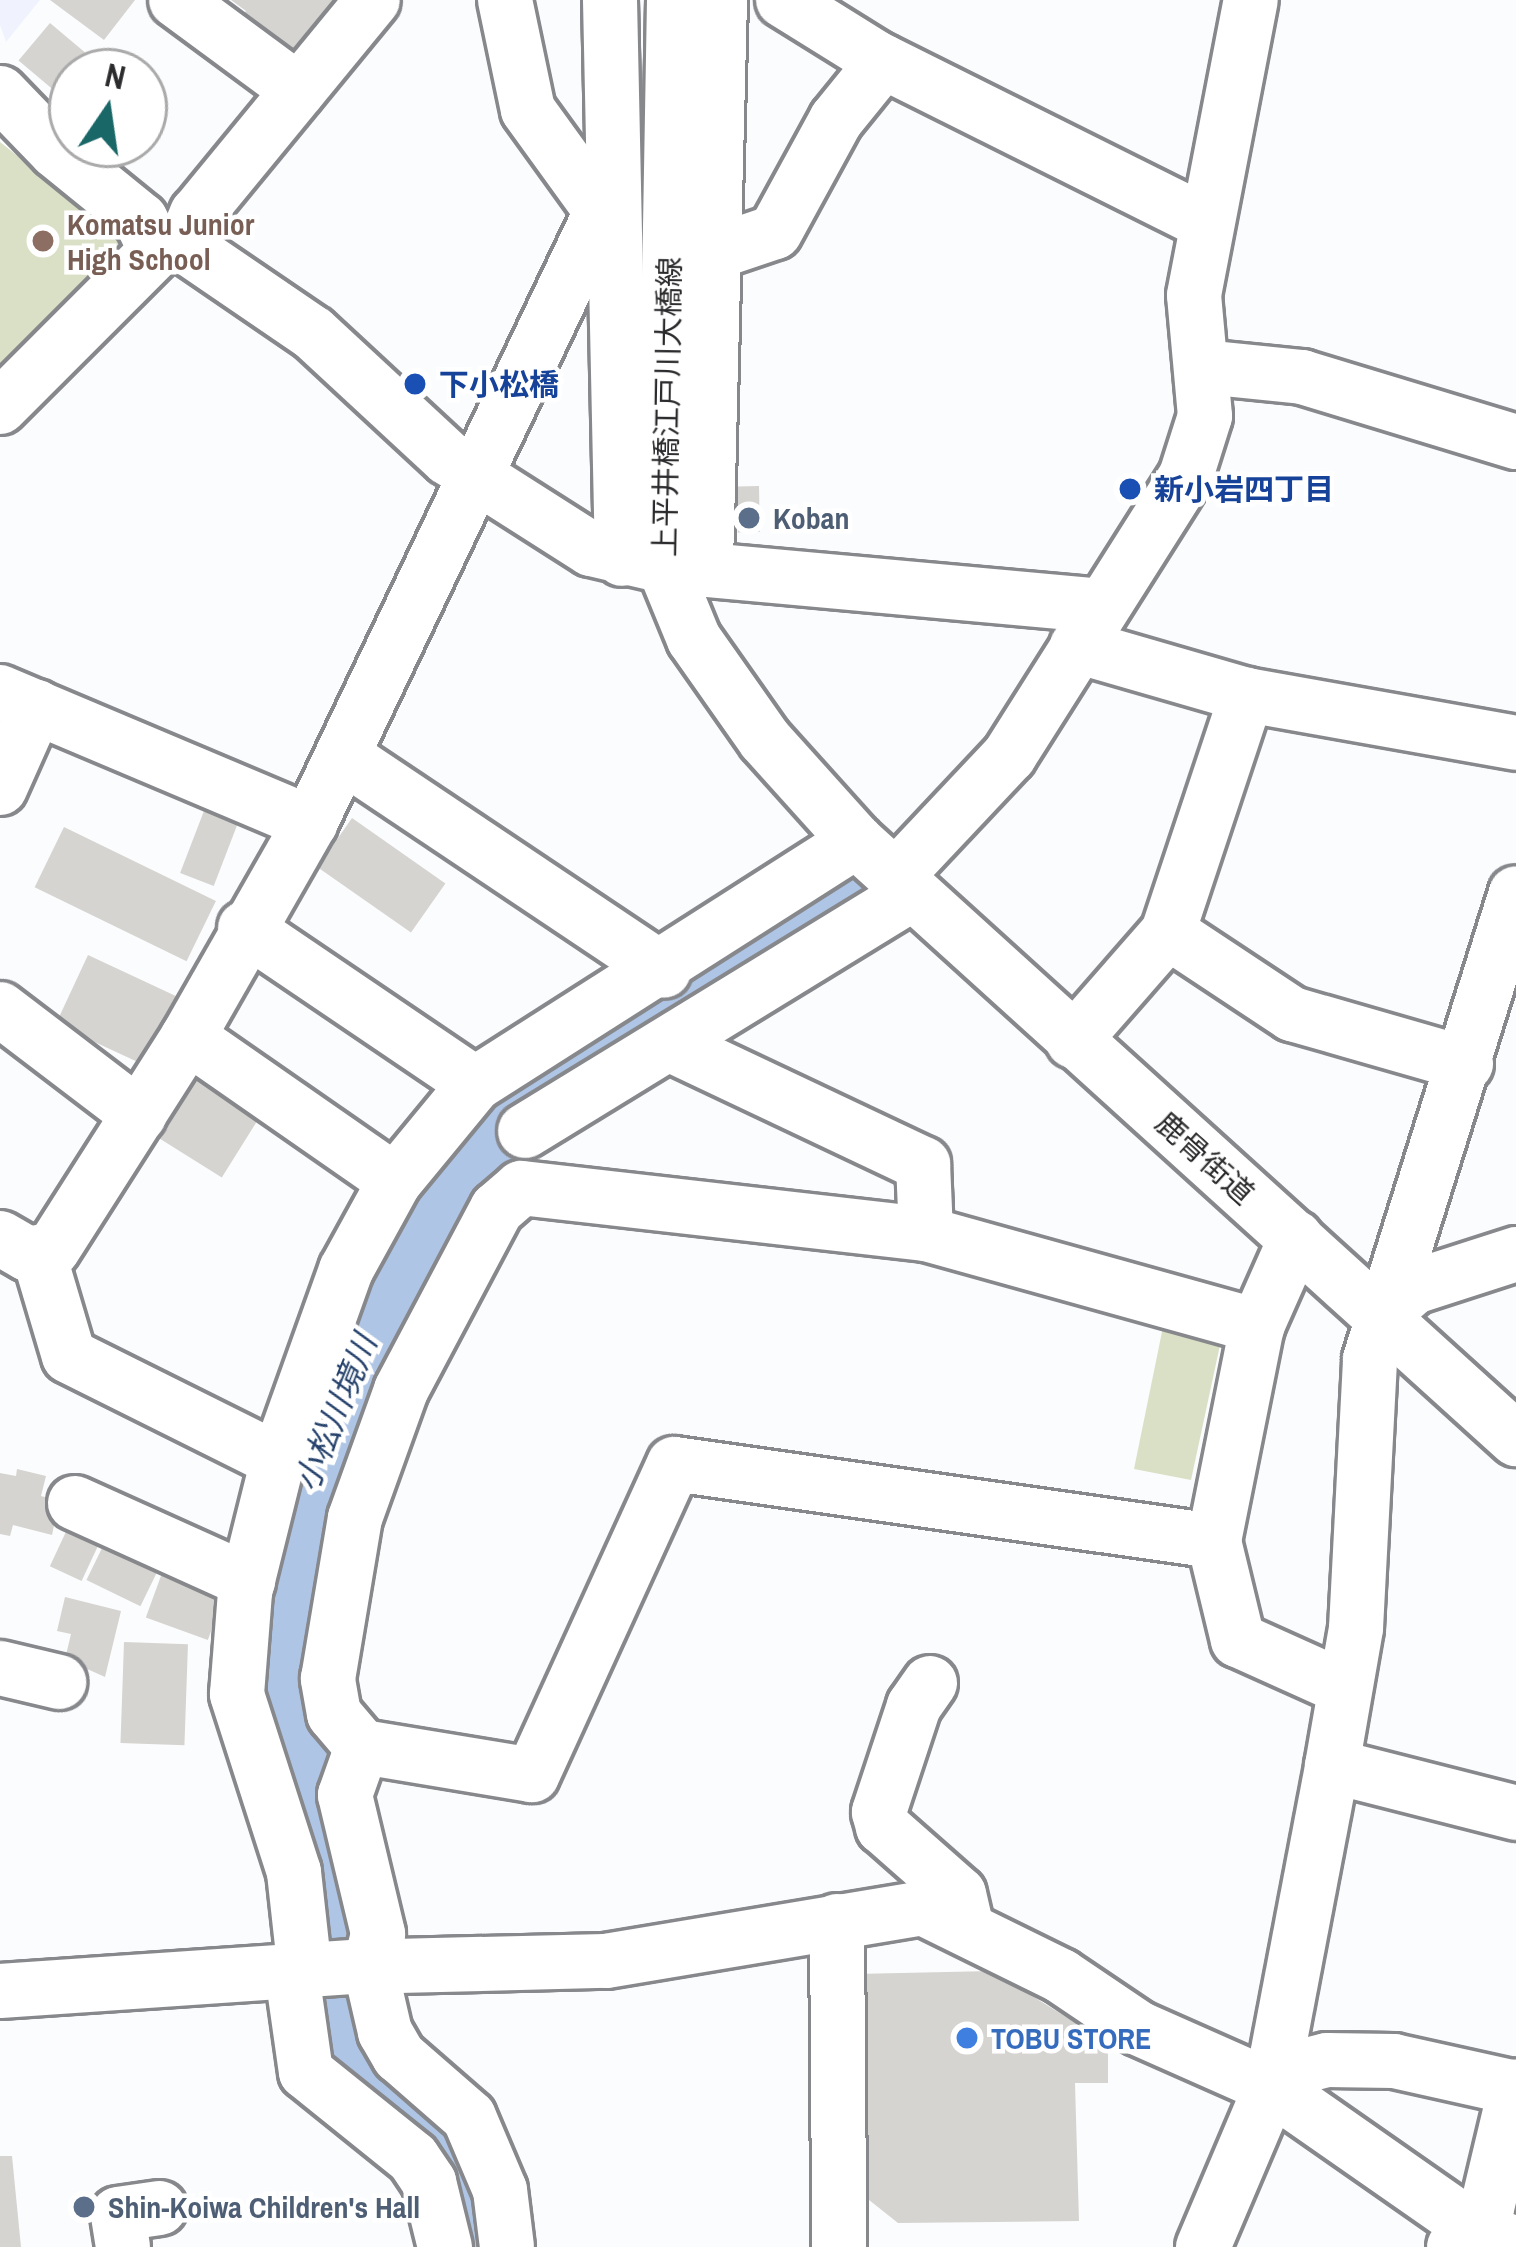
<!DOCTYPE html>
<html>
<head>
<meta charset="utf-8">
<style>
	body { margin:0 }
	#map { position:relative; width:1516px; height:2247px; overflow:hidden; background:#fbfcfe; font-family:"Archivo Narrow","Noto Sans JP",sans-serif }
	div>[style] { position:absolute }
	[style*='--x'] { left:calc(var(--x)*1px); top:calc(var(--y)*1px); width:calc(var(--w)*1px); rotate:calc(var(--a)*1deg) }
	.built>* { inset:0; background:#f0f3fe }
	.green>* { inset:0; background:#dae0c5 }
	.river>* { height:72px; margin:-36px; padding:0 36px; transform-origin:36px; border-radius:36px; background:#afc5e5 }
	.building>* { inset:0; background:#d6d4d0; transform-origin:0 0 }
	.roads { filter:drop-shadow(3px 0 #87888c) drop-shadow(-3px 0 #87888c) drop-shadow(0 3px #87888c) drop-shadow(0 -3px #87888c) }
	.minor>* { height:54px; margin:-27px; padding:0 27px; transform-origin:27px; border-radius:27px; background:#fff }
	.dots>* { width:33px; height:33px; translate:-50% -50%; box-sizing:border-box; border:6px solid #fff; border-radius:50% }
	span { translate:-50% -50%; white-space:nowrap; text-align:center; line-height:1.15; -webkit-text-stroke:9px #fff; paint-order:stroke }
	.education-label { font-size:30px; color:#785e54; font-weight:700 }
	.left { translate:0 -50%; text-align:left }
	.transit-label { font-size:30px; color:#164399; font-weight:700 }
	.street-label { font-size:30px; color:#2b2b2d }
	.service-label { font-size:30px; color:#4e5e75; font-weight:700 }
	.shop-label { font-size:30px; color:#366cbe; font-weight:700 }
	.water-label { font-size:33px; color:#26426c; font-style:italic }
	.north { position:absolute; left:48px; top:48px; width:120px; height:120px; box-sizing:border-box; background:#fff; border:3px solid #aaaaab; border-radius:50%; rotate:13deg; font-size:33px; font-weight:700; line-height:48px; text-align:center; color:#2b2b2d }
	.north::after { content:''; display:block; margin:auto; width:42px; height:54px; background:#1a6768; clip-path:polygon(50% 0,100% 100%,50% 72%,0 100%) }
</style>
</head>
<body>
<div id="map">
	<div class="built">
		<i style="clip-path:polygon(0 0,40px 0,6px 42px,0 25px)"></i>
	</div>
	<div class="green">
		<i style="clip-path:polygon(0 142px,118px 236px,119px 250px,0 364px)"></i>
		<i style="clip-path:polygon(1164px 1322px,1219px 1337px,1220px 1345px,1191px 1480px,1134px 1469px)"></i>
	</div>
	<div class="river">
		<i style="--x:483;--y:2241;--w:93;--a:-106.9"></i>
		<i style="--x:456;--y:2152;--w:139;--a:-140.2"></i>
		<i style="--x:349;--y:2063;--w:26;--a:-115"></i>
		<i style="--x:338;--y:2039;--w:107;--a:-92.1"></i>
		<i style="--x:334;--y:1932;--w:248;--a:-103.8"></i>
		<i style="--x:275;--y:1691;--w:128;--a:-86"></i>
		<i style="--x:284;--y:1563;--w:97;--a:-75.7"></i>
		<i style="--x:308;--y:1469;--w:232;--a:-66.1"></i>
		<i style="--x:402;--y:1257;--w:116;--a:-57.7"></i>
		<i style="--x:464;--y:1159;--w:77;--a:-48.7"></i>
		<i style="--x:515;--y:1101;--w:400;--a:-31.6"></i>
	</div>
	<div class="building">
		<i style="clip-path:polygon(50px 0,135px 0,104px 40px)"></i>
		<i style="clip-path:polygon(231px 0,341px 0,291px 57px,239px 19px,246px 11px)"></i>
		<i style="left:50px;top:23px;width:52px;height:49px;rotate:40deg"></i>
		<i style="clip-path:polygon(92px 59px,108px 72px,81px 72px)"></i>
		<i style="left:759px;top:486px;width:46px;height:22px;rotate:89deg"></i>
		<i style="left:207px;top:803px;width:36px;height:75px;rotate:21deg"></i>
		<i style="left:352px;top:818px;width:114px;height:60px;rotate:35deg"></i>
		<i style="left:64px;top:827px;width:169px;height:67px;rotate:26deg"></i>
		<i style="left:88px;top:955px;width:101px;height:76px;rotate:25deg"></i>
		<i style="left:206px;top:1065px;width:73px;height:87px;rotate:32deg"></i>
		<i style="clip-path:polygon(17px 1469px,46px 1476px,41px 1496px,59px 1501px,52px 1535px,13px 1525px,10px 1536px,0 1534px,0 1473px,16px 1476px)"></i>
		<i style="left:71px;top:1521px;width:35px;height:50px;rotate:25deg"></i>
		<i style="left:104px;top:1544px;width:60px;height:40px;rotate:26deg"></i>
		<i style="left:166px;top:1562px;width:66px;height:59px;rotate:20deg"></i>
		<i style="clip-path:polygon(65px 1597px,121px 1611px,105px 1677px,65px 1659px,71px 1634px,57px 1631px)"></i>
		<i style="left:124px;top:1642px;width:64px;height:101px;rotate:2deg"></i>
		<i style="clip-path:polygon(992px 1971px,1108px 2043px,1108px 2083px,1075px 2083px,1079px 2221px,898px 2223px,859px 2192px,855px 1974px)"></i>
		<i style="clip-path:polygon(0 2156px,12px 2156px,21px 2247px,0 2247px)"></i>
	</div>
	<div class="roads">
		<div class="minor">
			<i style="--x:176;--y:0;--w:152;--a:36.4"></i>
			<i style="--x:505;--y:0;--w:112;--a:78.2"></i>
			<i style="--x:528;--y:110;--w:130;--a:54.1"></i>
			<i style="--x:610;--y:0;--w:559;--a:88.77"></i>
			<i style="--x:674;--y:0;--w:566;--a:91.01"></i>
			<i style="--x:664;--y:566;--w:79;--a:67.7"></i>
			<i style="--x:694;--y:639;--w:123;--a:54.9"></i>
			<i style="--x:765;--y:740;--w:136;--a:48"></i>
			<i style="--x:856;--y:841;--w:891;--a:42.18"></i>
			<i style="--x:783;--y:0;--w:110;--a:31.9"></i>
			<i style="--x:876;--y:58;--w:368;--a:26.5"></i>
			<i style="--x:0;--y:93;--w:81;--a:46"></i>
			<i style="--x:56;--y:151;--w:109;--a:39.1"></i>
			<i style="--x:141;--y:220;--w:34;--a:64"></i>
			<i style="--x:184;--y:244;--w:33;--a:-67"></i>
			<i style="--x:197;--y:214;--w:277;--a:-50.6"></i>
			<i style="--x:713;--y:253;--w:65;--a:-18.7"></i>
			<i style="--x:775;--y:232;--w:128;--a:-61.4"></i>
			<i style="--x:836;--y:120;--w:75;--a:-51"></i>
			<i style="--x:1204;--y:367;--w:99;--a:5.8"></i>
			<i style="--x:1302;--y:377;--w:224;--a:16.9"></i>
			<i style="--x:0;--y:407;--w:229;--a:-45"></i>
			<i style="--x:162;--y:245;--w:16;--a:-14"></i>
			<i style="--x:178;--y:241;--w:163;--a:34.3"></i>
			<i style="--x:313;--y:333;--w:184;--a:42.8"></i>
			<i style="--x:448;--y:458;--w:169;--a:32.5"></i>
			<i style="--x:591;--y:549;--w:75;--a:13.1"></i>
			<i style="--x:664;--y:566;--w:440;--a:5.2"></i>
			<i style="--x:706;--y:564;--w:564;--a:-88.58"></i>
			<i style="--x:1077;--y:646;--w:177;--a:16.1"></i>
			<i style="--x:1247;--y:695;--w:273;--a:10.1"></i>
			<i style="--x:0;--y:692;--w:337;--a:22.9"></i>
			<i style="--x:343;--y:756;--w:386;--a:33.8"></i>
			<i style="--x:0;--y:788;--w:89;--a:-66"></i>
			<i style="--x:894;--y:878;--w:168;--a:-46.7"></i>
			<i style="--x:1009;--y:756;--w:331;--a:-57.7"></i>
			<i style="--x:1186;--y:476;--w:63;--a:-72.4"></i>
			<i style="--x:1205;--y:416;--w:121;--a:-95.2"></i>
			<i style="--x:1194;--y:295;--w:300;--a:-79.1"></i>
			<i style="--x:245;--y:928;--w:278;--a:34.1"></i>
			<i style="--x:1168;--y:932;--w:149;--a:33.5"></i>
			<i style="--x:1292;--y:1014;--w:181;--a:16"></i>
			<i style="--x:0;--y:1009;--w:175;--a:37.3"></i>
			<i style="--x:188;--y:1037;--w:252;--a:34.8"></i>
			<i style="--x:1073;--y:1041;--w:145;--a:-48.9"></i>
			<i style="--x:1168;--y:932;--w:250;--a:-71.6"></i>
			<i style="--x:671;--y:1045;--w:279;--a:25.3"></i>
			<i style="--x:923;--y:1164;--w:70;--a:87.5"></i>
			<i style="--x:525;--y:1131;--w:453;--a:-31.5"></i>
			<i style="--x:0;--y:1238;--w:32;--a:30"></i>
			<i style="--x:28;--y:1254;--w:25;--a:-11"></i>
			<i style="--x:53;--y:1249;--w:251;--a:-57.5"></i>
			<i style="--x:188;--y:1037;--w:246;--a:-60.3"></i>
			<i style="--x:310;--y:823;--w:700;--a:-64.53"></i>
			<i style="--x:1296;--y:1238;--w:96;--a:113.9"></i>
			<i style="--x:1257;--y:1326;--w:219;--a:101.3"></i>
			<i style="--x:1214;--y:1541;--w:102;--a:76.4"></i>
			<i style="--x:1238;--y:1640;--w:117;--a:24.2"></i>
			<i style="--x:39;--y:1255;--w:105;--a:73.5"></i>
			<i style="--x:69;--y:1356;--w:233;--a:26.5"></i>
			<i style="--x:1383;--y:1314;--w:41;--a:-41.1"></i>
			<i style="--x:1414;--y:1287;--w:107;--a:-17.9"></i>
			<i style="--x:75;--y:1503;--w:190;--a:24.3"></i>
			<i style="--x:1214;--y:1541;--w:545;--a:-171.88"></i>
			<i style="--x:674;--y:1464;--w:342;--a:114.5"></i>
			<i style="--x:532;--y:1775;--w:172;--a:-170.6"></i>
			<i style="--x:362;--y:1747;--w:43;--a:-130.3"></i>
			<i style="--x:334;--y:1714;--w:36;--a:-100"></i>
			<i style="--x:328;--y:1679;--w:163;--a:-80.5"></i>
			<i style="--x:355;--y:1518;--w:136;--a:-70.2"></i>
			<i style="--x:401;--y:1390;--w:205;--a:-62.1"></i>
			<i style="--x:497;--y:1209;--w:32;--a:-41"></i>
			<i style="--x:521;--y:1188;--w:408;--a:6.5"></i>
			<i style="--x:926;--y:1234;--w:344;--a:15.5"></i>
			<i style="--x:0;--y:1668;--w:61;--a:13.3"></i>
			<i style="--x:930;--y:1683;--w:28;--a:125"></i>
			<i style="--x:914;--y:1706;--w:112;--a:108.3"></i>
			<i style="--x:879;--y:1812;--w:16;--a:75"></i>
			<i style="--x:883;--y:1827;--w:101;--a:41.4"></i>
			<i style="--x:959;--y:1894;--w:31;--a:77"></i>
			<i style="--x:362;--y:1747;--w:51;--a:109.5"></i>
			<i style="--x:345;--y:1795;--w:143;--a:76.6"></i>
			<i style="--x:378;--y:1934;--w:34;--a:104"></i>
			<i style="--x:370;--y:1967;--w:67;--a:77"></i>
			<i style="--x:385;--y:2032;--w:28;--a:60"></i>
			<i style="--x:399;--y:2056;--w:93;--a:41.1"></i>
			<i style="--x:469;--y:2117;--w:79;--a:67"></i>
			<i style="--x:500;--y:2190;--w:57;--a:83"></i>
			<i style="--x:1332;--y:1766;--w:190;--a:14.3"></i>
			<i style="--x:837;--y:1921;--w:326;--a:89.6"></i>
			<i style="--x:305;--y:1972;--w:101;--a:-96.3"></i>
			<i style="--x:294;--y:1872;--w:187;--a:-107.8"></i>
			<i style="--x:237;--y:1694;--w:102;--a:-85.5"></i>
			<i style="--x:245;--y:1592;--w:136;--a:-76"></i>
			<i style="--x:278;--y:1460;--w:202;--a:-70.3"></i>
			<i style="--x:346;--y:1270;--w:102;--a:-61.2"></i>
			<i style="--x:395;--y:1181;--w:126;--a:-50.5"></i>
			<i style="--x:475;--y:1084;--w:452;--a:-32.5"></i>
			<i style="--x:292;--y:1974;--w:99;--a:81.9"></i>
			<i style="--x:306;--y:2072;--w:137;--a:38.8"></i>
			<i style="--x:413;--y:2158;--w:29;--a:56"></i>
			<i style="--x:429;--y:2182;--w:67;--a:76.2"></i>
			<i style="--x:0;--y:1991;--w:356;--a:-3.9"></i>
			<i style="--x:355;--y:1967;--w:251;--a:-1.4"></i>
			<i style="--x:606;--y:1961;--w:321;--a:-9.5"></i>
			<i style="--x:923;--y:1908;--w:154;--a:26.2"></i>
			<i style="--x:1061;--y:1976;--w:93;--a:34"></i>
			<i style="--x:1138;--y:2028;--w:145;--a:23.9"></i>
			<i style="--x:1271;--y:2087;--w:243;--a:34.9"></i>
			<i style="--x:1470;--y:2226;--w:49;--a:21.4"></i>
			<i style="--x:1272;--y:2074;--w:57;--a:-14.3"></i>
			<i style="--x:1327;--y:2060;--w:67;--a:0.9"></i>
			<i style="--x:1394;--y:2061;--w:125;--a:12.5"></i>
			<i style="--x:123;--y:2247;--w:33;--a:-99"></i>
			<i style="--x:118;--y:2214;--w:42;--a:-8.1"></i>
			<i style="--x:1203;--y:2247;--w:174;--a:-67"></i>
			<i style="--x:1271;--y:2087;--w:327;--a:-79.2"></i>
			<i style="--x:1332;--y:1766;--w:140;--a:-80.1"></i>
			<i style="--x:1356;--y:1628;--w:269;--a:-87"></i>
			<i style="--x:1370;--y:1359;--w:488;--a:-72.6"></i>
			<i style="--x:1454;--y:2247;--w:51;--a:-49.8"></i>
			<i style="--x:1487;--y:2208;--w:125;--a:-76.6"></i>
		</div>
	</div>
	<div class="dots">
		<i style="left:43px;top:241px;background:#8d6e63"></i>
		<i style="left:415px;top:384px;background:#1a4fb4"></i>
		<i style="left:1130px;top:489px;background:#1a4fb4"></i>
		<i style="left:749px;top:518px;background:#5c6f8a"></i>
		<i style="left:967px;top:2038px;background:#3f7fe0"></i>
		<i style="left:84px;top:2207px;background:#5c6f8a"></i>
	</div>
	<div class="education-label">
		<span class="left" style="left:67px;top:241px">Komatsu Junior<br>High School</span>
	</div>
	<div class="transit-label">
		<span class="left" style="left:439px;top:384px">下小松橋</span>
		<span class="left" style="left:1154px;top:489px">新小岩四丁目</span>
	</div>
	<div class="street-label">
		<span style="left:667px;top:407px;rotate:-89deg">上平井橋江戸川大橋線</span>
		<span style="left:1205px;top:1158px;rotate:42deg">鹿骨街道</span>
	</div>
	<div class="service-label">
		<span class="left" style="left:773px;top:518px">Koban</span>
		<span class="left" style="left:108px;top:2207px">Shin-Koiwa Children's Hall</span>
	</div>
	<div class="shop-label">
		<span class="left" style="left:991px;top:2038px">TOBU STORE</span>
	</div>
	<div class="water-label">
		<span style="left:336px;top:1413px;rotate:-68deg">小松川境川</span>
	</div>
	<div class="north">N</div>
</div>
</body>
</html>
